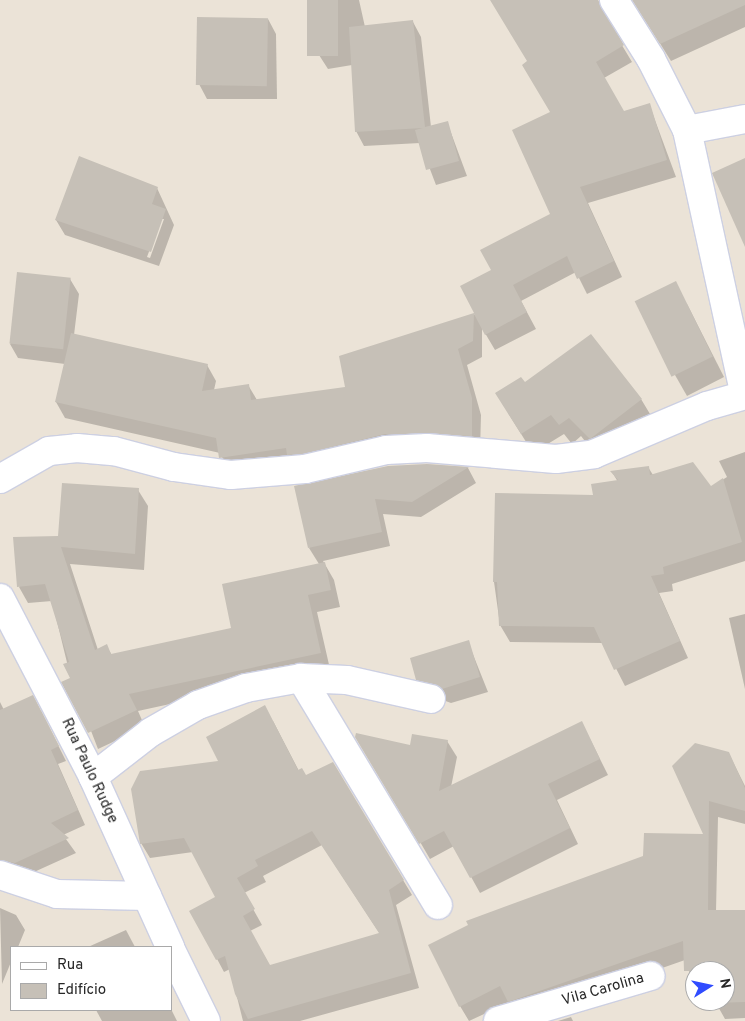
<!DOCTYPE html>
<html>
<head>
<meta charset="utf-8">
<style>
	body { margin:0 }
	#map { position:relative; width:745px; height:1021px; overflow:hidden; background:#ebe3d7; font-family:Overpass,sans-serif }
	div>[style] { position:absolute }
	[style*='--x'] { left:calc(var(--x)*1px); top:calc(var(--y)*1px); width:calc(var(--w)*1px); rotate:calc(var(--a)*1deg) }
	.shadow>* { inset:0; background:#0003 }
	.building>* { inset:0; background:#c6c0b7; transform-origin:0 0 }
	.roads { filter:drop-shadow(1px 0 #cdd0e2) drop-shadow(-1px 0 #cdd0e2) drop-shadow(0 1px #cdd0e2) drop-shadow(0 -1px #cdd0e2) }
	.minor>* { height:28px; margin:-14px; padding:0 14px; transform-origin:14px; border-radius:14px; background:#fff }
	span { translate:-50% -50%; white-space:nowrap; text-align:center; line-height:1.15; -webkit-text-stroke:5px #fff; paint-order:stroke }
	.street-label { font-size:15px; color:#272727 }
	.legend { position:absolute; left:10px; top:946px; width:162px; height:65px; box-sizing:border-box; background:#fff; border:1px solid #a9a9a9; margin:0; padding:6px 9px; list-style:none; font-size:15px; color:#272727 }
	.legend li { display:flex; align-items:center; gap:10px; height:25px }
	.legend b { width:25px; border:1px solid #a9a9a9 }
	.north { position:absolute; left:685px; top:961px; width:50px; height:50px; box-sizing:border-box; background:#fff; border:1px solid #a9a9a9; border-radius:50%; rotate:80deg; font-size:14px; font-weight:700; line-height:20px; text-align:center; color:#272727 }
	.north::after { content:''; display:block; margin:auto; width:18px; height:22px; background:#304cff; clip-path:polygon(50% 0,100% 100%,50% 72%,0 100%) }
</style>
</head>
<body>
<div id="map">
	<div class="shadow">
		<i style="clip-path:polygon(308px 0,359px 0,365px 27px,413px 22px,421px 37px,431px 127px,447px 122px,467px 176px,436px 185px,420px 143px,364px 146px,356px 131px,352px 65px,328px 69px,319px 55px)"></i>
		<i style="clip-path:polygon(491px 0,561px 0,605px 17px,632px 62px,604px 78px,623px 112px,649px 104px,676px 177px,588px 203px,622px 277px,587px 294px,576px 272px,521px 301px,536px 329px,495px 350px,482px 328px,482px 357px,467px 365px,481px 415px,480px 452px,230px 473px,220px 453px,65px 418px,56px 402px,65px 364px,18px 358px,10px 344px,70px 279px,79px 294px,74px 335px,207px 365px,216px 381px,214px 390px,248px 385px,257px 400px,347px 388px,340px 357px,476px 314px,492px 270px,551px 214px,551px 113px,529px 62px)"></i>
		<i style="clip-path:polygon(633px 0,745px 0,745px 27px,671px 61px)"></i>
		<i style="clip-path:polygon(268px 19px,276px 34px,277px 99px,207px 99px,199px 84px)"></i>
		<i style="clip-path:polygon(evenodd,157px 188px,174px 225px,159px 266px,65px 235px,56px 220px,157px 188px,161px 219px,164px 219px,150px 258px,147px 257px,161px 219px)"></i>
		<i style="clip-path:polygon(687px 304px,724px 377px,687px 396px,675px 375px)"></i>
		<i style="clip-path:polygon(524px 383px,641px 399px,653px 419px,598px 458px,581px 436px,572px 444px,564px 434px,533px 453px,508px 413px)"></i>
		<i style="clip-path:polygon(745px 452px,745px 561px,672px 584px,673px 591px,659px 593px,688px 658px,625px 686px,603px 643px,510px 642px,500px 625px,494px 582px,594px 496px,618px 482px,612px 472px,648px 467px,653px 475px,711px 487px,727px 477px,719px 461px)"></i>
		<i style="clip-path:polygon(388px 467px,468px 468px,476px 483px,421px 517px,383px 514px,390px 546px,323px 561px,334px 580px,340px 607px,317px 612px,330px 669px,138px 711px,145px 727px,98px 749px,71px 679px,52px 601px,28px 603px,19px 587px,59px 538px,138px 490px,148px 506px,144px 570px,70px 564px,98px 650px,106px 646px,112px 655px,233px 629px,319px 564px,309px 548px)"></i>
		<i style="clip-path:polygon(745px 614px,745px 689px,729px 618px)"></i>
		<i style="clip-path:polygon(468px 642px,488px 692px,451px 703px,426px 694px,417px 679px)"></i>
		<i style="clip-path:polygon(0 702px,4px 710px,41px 711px,66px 761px,58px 764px,85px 825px,63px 835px,76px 853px,23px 877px,0 875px)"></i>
		<i style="clip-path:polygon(evenodd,273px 721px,299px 771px,403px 880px,412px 895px,396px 905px,419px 988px,300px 1021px,243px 1021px,230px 969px,224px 972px,216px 957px,217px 897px,193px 852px,150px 858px,141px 843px,220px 762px,273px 721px,322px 845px,380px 934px,270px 966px,250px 931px,262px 925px,244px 893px,266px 882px,263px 876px,322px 845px)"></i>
		<i style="clip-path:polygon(358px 735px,411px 747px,447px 741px,457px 757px,451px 787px,590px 739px,608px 775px,557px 800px,578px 844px,480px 893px,454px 846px,430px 859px)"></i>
		<i style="clip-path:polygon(729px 754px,745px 786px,745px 824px,718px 817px,716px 912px,745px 911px,745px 1018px,725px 1019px,716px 1003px,725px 1001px,725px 971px,695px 971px,695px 987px,685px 960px,531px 1014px,516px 1012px,510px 1002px,469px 1021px,460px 1006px,705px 835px,673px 766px)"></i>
		<i style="clip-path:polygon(0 908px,16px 915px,25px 930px,18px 947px,11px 947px,11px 962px,2px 984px)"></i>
		<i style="clip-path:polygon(126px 930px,135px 947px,88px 947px)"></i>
		<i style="clip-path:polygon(171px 1009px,177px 1021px,102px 1021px,96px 1010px)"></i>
		<i style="clip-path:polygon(571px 1017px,573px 1021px,558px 1021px)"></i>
	</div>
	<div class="building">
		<i style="left:307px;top:0;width:31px;height:56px"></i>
		<i style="clip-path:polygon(490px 0,598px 0,624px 45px,596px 62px,624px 111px,650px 103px,667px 160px,580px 187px,614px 261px,577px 279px,567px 256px,513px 285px,527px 312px,485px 335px,474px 314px,473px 341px,458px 349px,472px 398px,472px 436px,385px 434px,303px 454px,287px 455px,286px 448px,219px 458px,216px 438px,55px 402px,71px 333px,208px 364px,202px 391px,249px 384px,251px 400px,345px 387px,339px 356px,474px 313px,460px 286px,491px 270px,480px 250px,550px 214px,512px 130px,550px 112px,522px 65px,527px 61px)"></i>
		<i style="clip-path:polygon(632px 0,745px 0,745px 5px,660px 44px)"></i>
		<i style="left:197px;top:17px;width:71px;height:68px;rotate:1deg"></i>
		<i style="clip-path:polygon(413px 20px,425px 127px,448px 121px,459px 161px,426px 170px,415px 130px,423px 128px,355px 132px,349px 27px)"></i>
		<i style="clip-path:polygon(79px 156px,158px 187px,152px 204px,166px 209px,151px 252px,55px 220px)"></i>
		<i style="clip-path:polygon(745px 158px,745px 247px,712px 173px)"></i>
		<i style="left:17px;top:272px;width:54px;height:72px;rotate:6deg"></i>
		<i style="left:676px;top:281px;width:84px;height:46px;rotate:64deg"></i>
		<i style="clip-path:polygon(591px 334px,642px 399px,590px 439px,569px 418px,559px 425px,551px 415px,521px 434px,495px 393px,521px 377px,525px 382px)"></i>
		<i style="clip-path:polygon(693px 462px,711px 486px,723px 478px,742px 542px,663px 567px,664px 574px,651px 576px,680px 641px,614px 670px,594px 627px,499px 626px,497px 582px,493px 582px,495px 493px,593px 495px,591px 484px,618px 480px,610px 471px,649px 466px,650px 475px)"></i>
		<i style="clip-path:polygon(427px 464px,469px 467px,412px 502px,375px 499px,382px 532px,308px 548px,294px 486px,388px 466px)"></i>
		<i style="clip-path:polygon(62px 483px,139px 488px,135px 554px,61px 547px,95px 650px,107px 644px,111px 654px,231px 628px,222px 584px,325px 562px,331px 590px,308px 595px,321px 653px,129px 694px,137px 710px,88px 733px,61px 682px,70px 678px,63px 664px,69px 662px,45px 584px,17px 587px,13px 537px,58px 536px)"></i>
		<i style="clip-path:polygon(469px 640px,480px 677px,442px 689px,416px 680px,410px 658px)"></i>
		<i style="clip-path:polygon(33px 695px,59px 746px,51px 750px,78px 810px,51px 823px,69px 838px,15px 863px,0 860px,0 710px)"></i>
		<i style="clip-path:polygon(evenodd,265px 705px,298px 770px,302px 768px,306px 775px,333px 762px,404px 880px,389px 890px,411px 973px,248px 1019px,235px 994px,225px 956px,216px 960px,189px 911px,215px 897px,184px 838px,140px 844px,131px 789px,140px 771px,218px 761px,206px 737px,265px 705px,312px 831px,379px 933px,270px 965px,243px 916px,255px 909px,237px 878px,258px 866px,255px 860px,312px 831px)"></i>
		<i style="clip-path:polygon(582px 721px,600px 759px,548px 784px,570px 828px,470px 878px,444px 831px,419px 844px,355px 737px,356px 733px,410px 745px,412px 734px,448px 740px,439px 791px)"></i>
		<i style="clip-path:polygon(695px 743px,729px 752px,745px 788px,745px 811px,709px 801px,708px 910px,745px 910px,745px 1002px,714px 1003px,725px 1001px,725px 971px,684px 971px,683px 941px,508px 1002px,500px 986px,459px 1007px,428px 945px,468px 925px,466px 921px,643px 856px,644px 833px,703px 834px,672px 766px)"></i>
	</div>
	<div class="roads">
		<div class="minor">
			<i style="--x:614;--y:0;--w:70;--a:57.9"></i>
			<i style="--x:651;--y:59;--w:80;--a:63.1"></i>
			<i style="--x:687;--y:130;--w:271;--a:77.7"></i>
			<i style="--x:687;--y:130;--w:59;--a:-10.7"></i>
			<i style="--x:0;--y:479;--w:56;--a:-29.7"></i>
			<i style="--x:49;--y:451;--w:28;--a:-6"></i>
			<i style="--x:77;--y:448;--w:37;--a:5"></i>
			<i style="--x:114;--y:451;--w:62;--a:14.9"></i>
			<i style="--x:174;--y:467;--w:58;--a:8"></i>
			<i style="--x:231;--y:475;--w:74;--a:-4.6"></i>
			<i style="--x:305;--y:469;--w:83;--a:-13.2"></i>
			<i style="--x:386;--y:450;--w:41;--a:-2.8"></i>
			<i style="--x:427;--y:448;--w:129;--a:4.9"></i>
			<i style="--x:556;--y:459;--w:38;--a:-7"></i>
			<i style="--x:594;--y:454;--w:123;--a:-23"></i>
			<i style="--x:707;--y:406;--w:40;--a:-16"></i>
			<i style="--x:0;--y:598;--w:202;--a:62.5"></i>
			<i style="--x:93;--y:777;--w:187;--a:65.6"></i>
			<i style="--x:301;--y:678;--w:265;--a:58.9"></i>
			<i style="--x:93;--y:777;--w:73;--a:-37.8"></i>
			<i style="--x:151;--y:732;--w:54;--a:-29.9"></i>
			<i style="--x:198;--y:705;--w:51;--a:-19.5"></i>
			<i style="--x:246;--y:688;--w:56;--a:-10.3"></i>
			<i style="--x:301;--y:678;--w:46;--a:2.5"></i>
			<i style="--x:347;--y:680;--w:86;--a:12.7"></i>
			<i style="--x:0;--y:875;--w:60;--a:18.4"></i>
			<i style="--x:57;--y:894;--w:90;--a:1.3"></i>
			<i style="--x:171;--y:950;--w:79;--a:63.8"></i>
			<i style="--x:498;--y:1021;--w:159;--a:-16.4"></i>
		</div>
	</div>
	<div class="street-label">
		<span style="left:89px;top:771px;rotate:65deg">Rua Paulo Rudge</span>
		<span style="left:603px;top:990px;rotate:-16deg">Vila Carolina</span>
	</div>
	<ul class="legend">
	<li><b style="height:6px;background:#fff"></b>Rua</li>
	<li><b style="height:14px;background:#c6c0b7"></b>Edifício</li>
	</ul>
	<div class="north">N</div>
</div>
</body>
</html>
